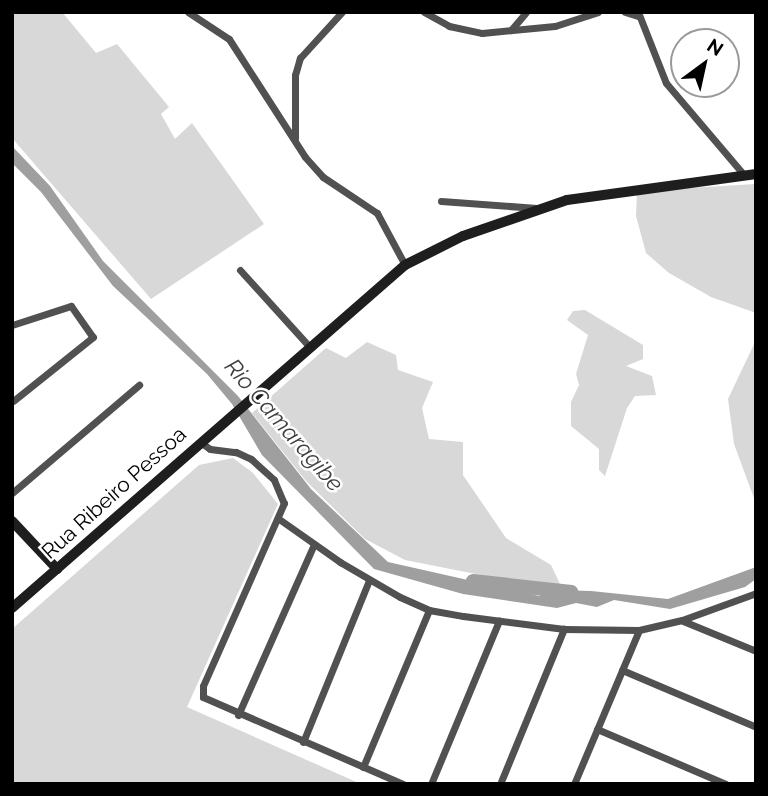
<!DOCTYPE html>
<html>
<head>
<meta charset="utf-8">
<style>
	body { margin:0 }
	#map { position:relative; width:768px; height:796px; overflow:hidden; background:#fff; font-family:Raleway,sans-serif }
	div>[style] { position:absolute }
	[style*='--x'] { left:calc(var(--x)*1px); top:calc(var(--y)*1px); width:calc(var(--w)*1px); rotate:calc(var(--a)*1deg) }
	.green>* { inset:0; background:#d8d8d8 }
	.water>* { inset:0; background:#9f9f9f }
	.river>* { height:14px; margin:-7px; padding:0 7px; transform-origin:7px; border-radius:7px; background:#9f9f9f }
	.street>* { height:7px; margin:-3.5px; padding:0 3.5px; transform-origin:3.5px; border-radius:3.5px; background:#515151 }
	.secondary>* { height:10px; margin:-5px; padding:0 5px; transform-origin:5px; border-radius:5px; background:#1e1e1e }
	span { translate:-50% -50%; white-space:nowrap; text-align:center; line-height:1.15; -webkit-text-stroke:5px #fff; paint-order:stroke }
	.street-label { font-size:21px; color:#000 }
	.water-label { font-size:23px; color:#404040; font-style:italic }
	.frame { position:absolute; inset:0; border:14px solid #000; pointer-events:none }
	.north { position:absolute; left:670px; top:28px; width:70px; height:70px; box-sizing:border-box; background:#fff; border:2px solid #999; border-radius:50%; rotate:33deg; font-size:19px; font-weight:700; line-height:28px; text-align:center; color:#000 }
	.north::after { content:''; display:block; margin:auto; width:24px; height:32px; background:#000; clip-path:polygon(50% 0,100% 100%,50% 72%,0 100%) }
</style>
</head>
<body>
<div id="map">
	<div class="green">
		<i style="clip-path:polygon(12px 12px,62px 12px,96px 53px,117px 44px,169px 107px,161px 114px,175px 139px,192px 123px,264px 224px,151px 299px,12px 138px)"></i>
		<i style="clip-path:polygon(756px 184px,756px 313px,711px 297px,669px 273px,646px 253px,636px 216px,637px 191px)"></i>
		<i style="clip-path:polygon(585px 310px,643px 345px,643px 359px,626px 366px,652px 376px,656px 395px,635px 396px,627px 408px,605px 476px,599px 470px,599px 449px,571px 426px,571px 402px,579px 385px,576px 374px,588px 335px,567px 320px,573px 311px)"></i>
		<i style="clip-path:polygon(756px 340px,756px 501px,755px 501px,734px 444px,728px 399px)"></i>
		<i style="clip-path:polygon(367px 342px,396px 355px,398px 370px,433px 382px,422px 408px,429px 439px,463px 442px,463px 475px,506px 538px,551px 565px,561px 586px,521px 583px,405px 560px,365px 539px,306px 481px,252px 413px,326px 348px,346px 358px)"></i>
		<i style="clip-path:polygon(233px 458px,253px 473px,278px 504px,187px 707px,361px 784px,12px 784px,12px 629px,199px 465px)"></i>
	</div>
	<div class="water">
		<i style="clip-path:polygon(12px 146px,50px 186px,103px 261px,238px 396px,311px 489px,388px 562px,539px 596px,553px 590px,591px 591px,668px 599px,756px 567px,756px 579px,745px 587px,670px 609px,614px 600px,597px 607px,576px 603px,557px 608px,463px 594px,374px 569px,262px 455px,232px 404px,207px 374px,113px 286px,41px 192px,13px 164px)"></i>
	</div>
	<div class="river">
		<i style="--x:473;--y:581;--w:99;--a:6.4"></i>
	</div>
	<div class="street">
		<i style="--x:188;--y:12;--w:49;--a:33.4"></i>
		<i style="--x:229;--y:39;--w:140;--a:57.2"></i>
		<i style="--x:305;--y:157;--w:27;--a:48"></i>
		<i style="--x:323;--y:177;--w:65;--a:33.7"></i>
		<i style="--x:377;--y:213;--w:59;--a:61.7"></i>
		<i style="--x:424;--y:12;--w:29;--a:29"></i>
		<i style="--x:449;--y:26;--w:34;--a:12"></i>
		<i style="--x:482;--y:33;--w:73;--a:-5.5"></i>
		<i style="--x:555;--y:26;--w:45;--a:-18"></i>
		<i style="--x:625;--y:12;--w:14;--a:17"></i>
		<i style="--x:638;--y:12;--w:76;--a:68.5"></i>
		<i style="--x:666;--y:83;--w:121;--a:49.7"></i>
		<i style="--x:511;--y:30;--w:23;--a:-50"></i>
		<i style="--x:295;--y:138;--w:63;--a:-90"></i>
		<i style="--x:295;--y:75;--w:18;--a:-74"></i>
		<i style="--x:300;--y:58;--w:62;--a:-47.6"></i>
		<i style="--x:441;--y:201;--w:96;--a:4.2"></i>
		<i style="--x:240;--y:270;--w:103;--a:47.8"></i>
		<i style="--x:12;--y:325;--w:62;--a:-17.9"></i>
		<i style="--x:71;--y:306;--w:38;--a:55"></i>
		<i style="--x:93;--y:337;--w:102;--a:141.3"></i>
		<i style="--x:200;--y:442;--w:12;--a:35"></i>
		<i style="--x:210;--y:449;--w:26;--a:7"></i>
		<i style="--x:236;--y:452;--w:17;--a:25"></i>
		<i style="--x:251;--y:459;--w:31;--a:42"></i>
		<i style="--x:274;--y:480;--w:25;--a:67"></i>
		<i style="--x:284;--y:503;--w:200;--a:113.9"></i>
		<i style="--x:203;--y:686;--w:11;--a:90"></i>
		<i style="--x:203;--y:697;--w:218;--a:23.5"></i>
		<i style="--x:12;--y:493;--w:167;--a:-40.4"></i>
		<i style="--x:279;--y:519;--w:75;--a:35.2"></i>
		<i style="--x:340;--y:562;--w:69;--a:30.3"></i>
		<i style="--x:400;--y:597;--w:32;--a:24"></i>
		<i style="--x:429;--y:610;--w:35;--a:10"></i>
		<i style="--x:463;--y:616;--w:102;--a:7.3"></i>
		<i style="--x:564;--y:629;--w:75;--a:0.8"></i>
		<i style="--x:639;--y:630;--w:44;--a:-13.1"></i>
		<i style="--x:682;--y:620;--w:79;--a:-20"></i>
		<i style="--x:683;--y:621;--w:79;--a:22.3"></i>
		<i style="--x:622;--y:670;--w:146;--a:23"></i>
		<i style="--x:238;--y:715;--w:187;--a:-66"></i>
		<i style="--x:597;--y:729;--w:140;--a:23.1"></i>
		<i style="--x:303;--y:742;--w:175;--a:-67.8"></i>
		<i style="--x:363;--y:767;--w:170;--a:-67.2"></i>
		<i style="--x:431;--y:784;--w:177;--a:-67.4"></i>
		<i style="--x:500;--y:784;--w:168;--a:-67.6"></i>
		<i style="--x:574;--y:784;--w:167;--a:-67.1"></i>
	</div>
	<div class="secondary">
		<i style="--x:12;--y:521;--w:66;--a:46.8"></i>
		<i style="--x:12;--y:608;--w:522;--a:-41.11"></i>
		<i style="--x:405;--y:265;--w:65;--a:-26.6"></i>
		<i style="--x:463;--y:236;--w:110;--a:-19.1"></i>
		<i style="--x:567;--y:200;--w:191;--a:-7.8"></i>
	</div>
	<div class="street-label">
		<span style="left:114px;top:493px;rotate:-42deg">Rua Ribeiro Pessoa</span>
	</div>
	<div class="water-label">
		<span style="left:284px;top:425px;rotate:49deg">Rio Camaragibe</span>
	</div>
	<div class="frame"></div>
	<div class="north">N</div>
</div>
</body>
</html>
